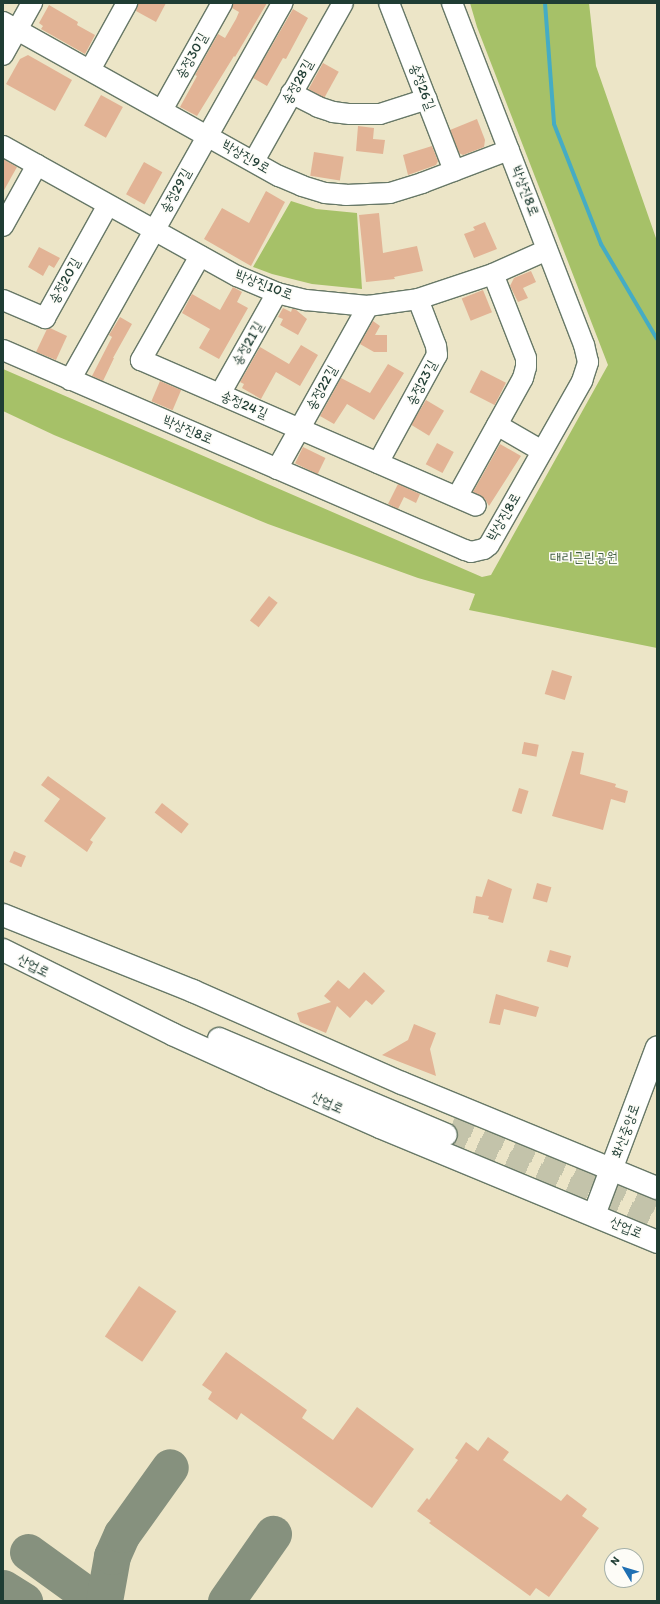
<!DOCTYPE html>
<html>
<head>
<meta charset="utf-8">
<style>
	body { margin:0 }
	#map { position:relative; width:660px; height:1604px; overflow:hidden; background:#ece5c7; font-family:Itim,"Poor Story",sans-serif }
	div>[style] { position:absolute }
	[style*='--x'] { left:calc(var(--x)*1px); top:calc(var(--y)*1px); width:calc(var(--w)*1px); rotate:calc(var(--a)*1deg) }
	.green>* { inset:0; background:#a6c168 }
	.stream>* { height:4px; margin:-2px; padding:0 2px; transform-origin:2px; border-radius:2px; background:#45acc4 }
	.taxiway>* { height:37px; margin:-18.5px; padding:0 18.5px; transform-origin:18.5px; border-radius:18.5px; background:#86917e }
	.building>* { inset:0; background:#e2b395; transform-origin:0 0 }
	.major-tunnel>* { height:22px; margin-top:-11px; transform-origin:0; background:repeating-linear-gradient(90deg,#c3c3aa 0 22px,transparent 0 33px) }
	.roads { filter:drop-shadow(1px 0 #677867) drop-shadow(-1px 0 #677867) drop-shadow(0 1px #677867) drop-shadow(0 -1px #677867) }
	.minor>* { height:20px; margin:-10px; padding:0 10px; transform-origin:10px; border-radius:10px; background:#fff }
	.major>* { height:22px; margin:-11px; padding:0 11px; transform-origin:11px; border-radius:11px; background:#fff }
	span { translate:-50% -50%; white-space:nowrap; text-align:center; line-height:1.15; -webkit-text-stroke:3px #fdfcf7; paint-order:stroke }
	.street-label { font-size:14px; color:#1f3d34 }
	.park-label { font-size:14px; color:#415e41 }
	.frame { position:absolute; inset:0; border:4px solid #1f3d34; pointer-events:none }
	.north { position:absolute; left:604px; top:1548px; width:40px; height:40px; box-sizing:border-box; background:#fdfcf7; border:1px solid #a4b0a9; border-radius:50%; rotate:308deg; font-size:11px; font-weight:700; line-height:16px; text-align:center; color:#1f3d34 }
	.north::after { content:''; display:block; margin:auto; width:14px; height:18px; background:#1f6fb2; clip-path:polygon(50% 0,100% 100%,50% 72%,0 100%) }
</style>
</head>
<body>
<div id="map">
	<div class="green">
		<i style="clip-path:polygon(470px 3px,589px 3px,596px 66px,657px 241px,657px 648px,469px 610px,475px 594px,418px 578px,268px 524px,54px 435px,3px 411px,3px 369px,482px 577px,491px 575px,608px 365px,477px 27px)"></i>
		<i style="clip-path:polygon(291px 201px,316px 209px,357px 213px,362px 289px,312px 284px,272px 274px,253px 267px)"></i>
	</div>
	<div class="stream">
		<i style="--x:545;--y:3;--w:121;--a:85.7"></i>
		<i style="--x:554;--y:124;--w:129;--a:68.6"></i>
		<i style="--x:601;--y:244;--w:110;--a:59.5"></i>
	</div>
	<div class="taxiway">
		<i style="--x:28;--y:1552;--w:84;--a:35.8"></i>
		<i style="--x:3;--y:1588;--w:25;--a:32"></i>
		<i style="--x:104;--y:1601;--w:46;--a:-79.9"></i>
		<i style="--x:112;--y:1556;--w:24;--a:-66"></i>
		<i style="--x:122;--y:1534;--w:82;--a:-54.4"></i>
		<i style="--x:226;--y:1601;--w:82;--a:-55"></i>
	</div>
	<div class="building">
		<i style="clip-path:polygon(138px 3px,166px 3px,156px 22px,136px 11px)"></i>
		<i style="clip-path:polygon(233px 3px,267px 3px,235px 57px,234px 56px,197px 116px,180px 107px,197px 76px,195px 75px,218px 34px,225px 38px,236px 19px,239px 12px,232px 8px)"></i>
		<i style="clip-path:polygon(49px 5px,78px 22px,77px 25px,95px 35px,85px 54px,41px 29px,43px 26px,39px 23px)"></i>
		<i style="clip-path:polygon(293px 9px,308px 18px,286px 59px,283px 58px,267px 86px,253px 78px)"></i>
		<i style="clip-path:polygon(28px 55px,72px 80px,55px 111px,6px 84px,20px 59px)"></i>
		<i style="left:323px;top:63px;width:18px;height:30px;rotate:29deg"></i>
		<i style="left:101px;top:95px;width:25px;height:35px;rotate:29deg"></i>
		<i style="clip-path:polygon(477px 119px,485px 140px,484px 147px,463px 155px,459px 153px,450px 130px)"></i>
		<i style="clip-path:polygon(358px 126px,374px 128px,373px 139px,385px 140px,383px 154px,356px 151px)"></i>
		<i style="clip-path:polygon(432px 146px,438px 161px,436px 165px,408px 175px,403px 155px)"></i>
		<i style="left:314px;top:152px;width:30px;height:24px;rotate:9deg"></i>
		<i style="clip-path:polygon(3px 159px,17px 167px,3px 192px)"></i>
		<i style="left:144px;top:162px;width:21px;height:37px;rotate:29deg"></i>
		<i style="clip-path:polygon(266px 191px,285px 202px,251px 266px,204px 239px,222px 208px,249px 223px)"></i>
		<i style="clip-path:polygon(379px 213px,383px 253px,417px 246px,423px 271px,394px 277px,395px 279px,366px 282px,359px 215px)"></i>
		<i style="clip-path:polygon(485px 222px,497px 249px,474px 258px,464px 234px,475px 230px,473px 227px)"></i>
		<i style="clip-path:polygon(39px 247px,60px 258px,54px 268px,49px 265px,43px 276px,28px 267px)"></i>
		<i style="clip-path:polygon(531px 271px,536px 282px,523px 288px,528px 298px,518px 302px,510px 286px,514px 278px)"></i>
		<i style="clip-path:polygon(233px 287px,242px 292px,237px 302px,248px 308px,219px 359px,199px 348px,210px 329px,182px 313px,192px 294px,220px 310px)"></i>
		<i style="left:483px;top:290px;width:24px;height:23px;rotate:68deg"></i>
		<i style="clip-path:polygon(283px 308px,291px 312px,292px 309px,295px 309px,307px 319px,298px 335px,280px 325px,283px 319px,278px 317px)"></i>
		<i style="clip-path:polygon(120px 317px,132px 324px,113px 358px,114px 358px,103px 381px,92px 376px,112px 337px,109px 335px)"></i>
		<i style="clip-path:polygon(373px 321px,380px 326px,375px 335px,387px 335px,387px 352px,374px 352px,360px 344px)"></i>
		<i style="clip-path:polygon(50px 328px,67px 336px,56px 360px,36px 352px,47px 329px)"></i>
		<i style="clip-path:polygon(301px 345px,318px 355px,300px 386px,276px 372px,261px 399px,242px 388px,244px 384px,240px 382px,260px 347px,289px 364px)"></i>
		<i style="clip-path:polygon(388px 364px,404px 373px,374px 420px,347px 404px,334px 424px,320px 416px,341px 378px,370px 393px)"></i>
		<i style="left:481px;top:370px;width:28px;height:25px;rotate:27deg"></i>
		<i style="left:160px;top:381px;width:23px;height:22px;rotate:23deg"></i>
		<i style="left:426px;top:400px;width:21px;height:29px;rotate:31deg"></i>
		<i style="left:437px;top:443px;width:19px;height:24px;rotate:28deg"></i>
		<i style="clip-path:polygon(500px 444px,521px 456px,489px 506px,485px 499px,473px 492px)"></i>
		<i style="left:303px;top:447px;width:25px;height:18px;rotate:26deg"></i>
		<i style="clip-path:polygon(398px 484px,420px 494px,416px 503px,404px 497px,398px 509px,388px 504px)"></i>
		<i style="left:269px;top:596px;width:11px;height:31px;rotate:38deg"></i>
		<i style="left:552px;top:670px;width:21px;height:25px;rotate:17deg"></i>
		<i style="left:524px;top:742px;width:15px;height:12px;rotate:11deg"></i>
		<i style="clip-path:polygon(572px 751px,584px 753px,580px 774px,616px 784px,615px 787px,628px 791px,625px 803px,611px 799px,603px 830px,552px 816px)"></i>
		<i style="clip-path:polygon(48px 776px,106px 818px,90px 840px,93px 842px,87px 852px,44px 821px,60px 799px,41px 785px)"></i>
		<i style="left:519px;top:788px;width:10px;height:24px;rotate:17deg"></i>
		<i style="left:162px;top:803px;width:34px;height:12px;rotate:38deg"></i>
		<i style="left:14px;top:851px;width:13px;height:12px;rotate:23deg"></i>
		<i style="clip-path:polygon(488px 879px,512px 889px,503px 923px,488px 919px,489px 916px,473px 913px,476px 896px,482px 897px)"></i>
		<i style="left:537px;top:883px;width:15px;height:16px;rotate:16deg"></i>
		<i style="left:550px;top:950px;width:22px;height:12px;rotate:16deg"></i>
		<i style="clip-path:polygon(364px 972px,385px 991px,372px 1005px,366px 1000px,350px 1018px,337px 1006px,326px 1033px,300px 1022px,297px 1013px,331px 1002px,324px 996px,338px 980px,349px 989px)"></i>
		<i style="clip-path:polygon(496px 994px,539px 1007px,536px 1017px,504px 1009px,500px 1025px,489px 1023px)"></i>
		<i style="clip-path:polygon(414px 1024px,436px 1033px,430px 1049px,436px 1076px,382px 1055px,408px 1040px)"></i>
		<i style="left:139px;top:1286px;width:45px;height:61px;rotate:34deg"></i>
		<i style="clip-path:polygon(226px 1352px,307px 1410px,302px 1418px,333px 1440px,357px 1407px,414px 1449px,372px 1508px,241px 1413px,237px 1420px,208px 1399px,212px 1392px,202px 1385px)"></i>
		<i style="clip-path:polygon(488px 1437px,509px 1452px,503px 1460px,561px 1501px,567px 1494px,587px 1509px,582px 1516px,599px 1528px,549px 1597px,536px 1588px,530px 1596px,429px 1523px,431px 1521px,417px 1511px,427px 1498px,429px 1500px,458px 1460px,455px 1458px,466px 1442px,478px 1451px)"></i>
	</div>
	<div class="major-tunnel">
		<i style="--x:454;--y:1119;--w:220;--a:22.5"></i>
		<i style="--x:446;--y:1135;--w:229;--a:22.9"></i>
	</div>
	<div class="roads">
		<div class="minor">
			<i style="--x:389;--y:3;--w:180;--a:68.8"></i>
			<i style="--x:3;--y:22;--w:316;--a:29.2"></i>
			<i style="--x:279;--y:176;--w:25;--a:23"></i>
			<i style="--x:302;--y:186;--w:24;--a:17"></i>
			<i style="--x:325;--y:193;--w:21;--a:5"></i>
			<i style="--x:346;--y:195;--w:44;--a:-2.6"></i>
			<i style="--x:390;--y:193;--w:34;--a:-17"></i>
			<i style="--x:422;--y:183;--w:93;--a:-20.8"></i>
			<i style="--x:3;--y:55;--w:60;--a:-60.9"></i>
			<i style="--x:90;--y:70;--w:77;--a:-61.1"></i>
			<i style="--x:291;--y:93;--w:30;--a:27"></i>
			<i style="--x:318;--y:107;--w:16;--a:18"></i>
			<i style="--x:333;--y:112;--w:17;--a:7"></i>
			<i style="--x:350;--y:114;--w:30;--a:0"></i>
			<i style="--x:380;--y:114;--w:49;--a:-17.7"></i>
			<i style="--x:162;--y:110;--w:123;--a:-60.7"></i>
			<i style="--x:3;--y:146;--w:268;--a:29.1"></i>
			<i style="--x:237;--y:276;--w:43;--a:23"></i>
			<i style="--x:277;--y:293;--w:30;--a:14"></i>
			<i style="--x:306;--y:300;--w:62;--a:5.5"></i>
			<i style="--x:368;--y:306;--w:50;--a:-8"></i>
			<i style="--x:418;--y:299;--w:79;--a:-18.4"></i>
			<i style="--x:493;--y:274;--w:59;--a:-24"></i>
			<i style="--x:254;--y:161;--w:181;--a:-60.6"></i>
			<i style="--x:3;--y:226;--w:70;--a:-60.9"></i>
			<i style="--x:200;--y:256;--w:120;--a:119.6"></i>
			<i style="--x:141;--y:360;--w:365;--a:23.5"></i>
			<i style="--x:3;--y:300;--w:46;--a:23.2"></i>
			<i style="--x:45;--y:318;--w:129;--a:-60.9"></i>
			<i style="--x:3;--y:350;--w:503;--a:23.41"></i>
			<i style="--x:465;--y:550;--w:6;--a:18"></i>
			<i style="--x:471;--y:552;--w:13;--a:-13"></i>
			<i style="--x:484;--y:549;--w:6;--a:-39"></i>
			<i style="--x:489;--y:545;--w:189;--a:-60.4"></i>
			<i style="--x:582;--y:381;--w:20;--a:-72"></i>
			<i style="--x:588;--y:362;--w:17;--a:-103"></i>
			<i style="--x:584;--y:345;--w:367;--a:-111.1"></i>
			<i style="--x:70;--y:380;--w:433;--a:-60.6"></i>
			<i style="--x:220;--y:394;--w:116;--a:-60.6"></i>
			<i style="--x:497;--y:425;--w:52;--a:30"></i>
			<i style="--x:378;--y:463;--w:123;--a:-61.4"></i>
			<i style="--x:437;--y:355;--w:9;--a:-96"></i>
			<i style="--x:436;--y:346;--w:50;--a:-111"></i>
			<i style="--x:277;--y:469;--w:187;--a:-60.8"></i>
			<i style="--x:457;--y:497;--w:136;--a:-61"></i>
			<i style="--x:523;--y:378;--w:11;--a:-75"></i>
			<i style="--x:526;--y:367;--w:9;--a:-90"></i>
			<i style="--x:526;--y:358;--w:90;--a:-111.4"></i>
		</div>
		<div class="major">
			<i style="--x:3;--y:915;--w:205;--a:21.8"></i>
			<i style="--x:193;--y:991;--w:228;--a:23.8"></i>
			<i style="--x:402;--y:1083;--w:276;--a:22.4"></i>
			<i style="--x:3;--y:950;--w:189;--a:26.4"></i>
			<i style="--x:172;--y:1034;--w:109;--a:24.4"></i>
			<i style="--x:271;--y:1079;--w:119;--a:23.8"></i>
			<i style="--x:380;--y:1127;--w:300;--a:22.5"></i>
			<i style="--x:219;--y:1039;--w:246;--a:22.9"></i>
			<i style="--x:594;--y:1215;--w:179;--a:-69.4"></i>
		</div>
	</div>
	<div class="street-label">
		<span style="left:192px;top:56px;rotate:-61deg">송정30길</span>
		<span style="left:298px;top:82px;rotate:-61deg">송정28길</span>
		<span style="left:422px;top:87px;rotate:69deg">송정26길</span>
		<span style="left:246px;top:157px;rotate:30deg">박상진9로</span>
		<span style="left:176px;top:191px;rotate:-61deg">송정29길</span>
		<span style="left:525px;top:191px;rotate:69deg">박상진8로</span>
		<span style="left:65px;top:281px;rotate:-61deg">송정20길</span>
		<span style="left:264px;top:285px;rotate:21deg">박상진10로</span>
		<span style="left:248px;top:344px;rotate:-60deg">송정21길</span>
		<span style="left:422px;top:383px;rotate:-62deg">송정23길</span>
		<span style="left:322px;top:388px;rotate:-61deg">송정22길</span>
		<span style="left:244px;top:405px;rotate:23deg">송정24길</span>
		<span style="left:188px;top:430px;rotate:23deg">박상진8로</span>
		<span style="left:504px;top:517px;rotate:-60deg">박상진8로</span>
		<span style="left:33px;top:966px;rotate:27deg">산업로</span>
		<span style="left:327px;top:1103px;rotate:24deg">산업로</span>
		<span style="left:626px;top:1131px;rotate:-70deg">화산중앙로</span>
		<span style="left:626px;top:1228px;rotate:23deg">산업로</span>
	</div>
	<div class="park-label">
		<span style="left:584px;top:558px">대리근린공원</span>
	</div>
	<div class="frame"></div>
	<div class="north">N</div>
</div>
</body>
</html>
